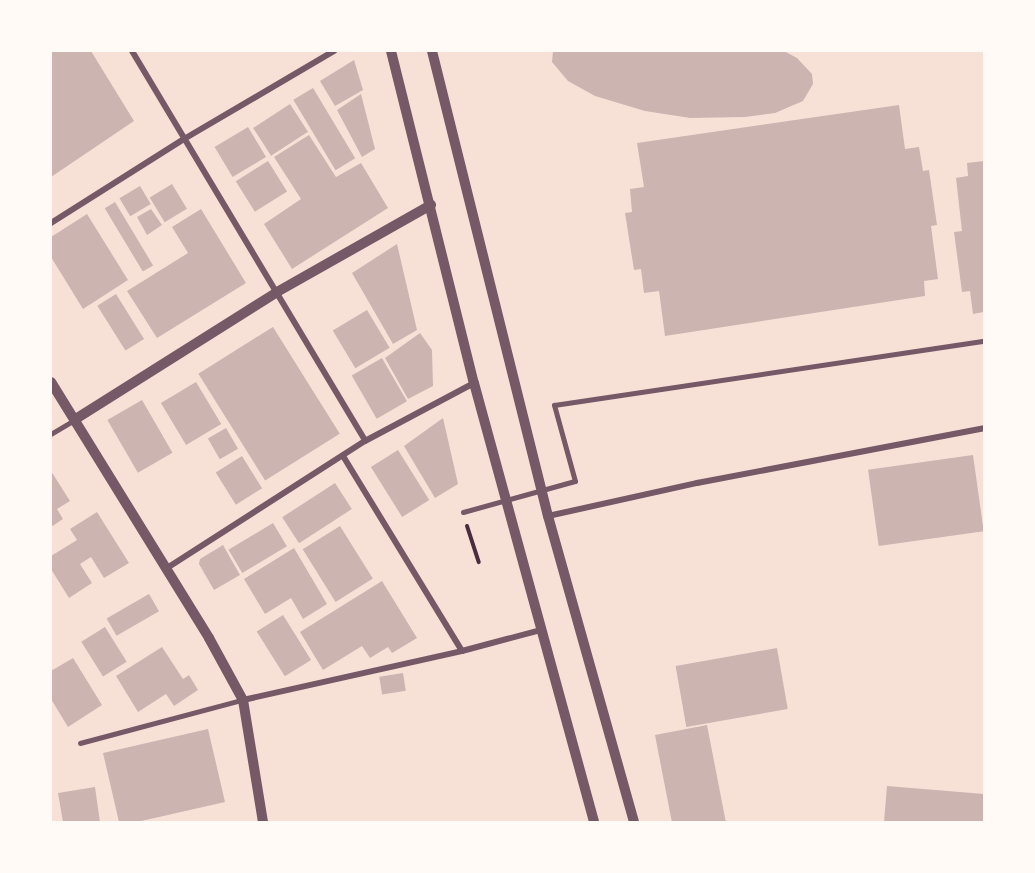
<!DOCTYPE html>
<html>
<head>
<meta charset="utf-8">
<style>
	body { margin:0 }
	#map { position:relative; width:1035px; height:873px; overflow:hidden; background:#f7e1d7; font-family:Arial,sans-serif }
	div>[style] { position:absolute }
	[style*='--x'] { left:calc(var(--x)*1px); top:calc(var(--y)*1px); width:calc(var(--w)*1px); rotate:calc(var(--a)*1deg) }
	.building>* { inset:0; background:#ccb4b1; transform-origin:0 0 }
	.path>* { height:4px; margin:-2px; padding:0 2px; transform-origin:2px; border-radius:2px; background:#4a2c40 }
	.service>* { height:4.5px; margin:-2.25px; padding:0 2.25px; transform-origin:2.25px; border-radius:2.25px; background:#755966 }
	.pedestrian>* { height:5px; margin:-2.5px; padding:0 2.5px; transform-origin:2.5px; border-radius:2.5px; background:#755966 }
	.minor>* { height:6px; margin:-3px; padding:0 3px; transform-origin:3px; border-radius:3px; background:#755966 }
	.tertiary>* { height:10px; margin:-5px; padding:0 5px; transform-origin:5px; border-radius:5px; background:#755966 }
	span { translate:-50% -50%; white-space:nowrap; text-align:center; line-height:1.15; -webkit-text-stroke:4.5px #fffaf5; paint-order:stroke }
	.frame { position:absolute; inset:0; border:52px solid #fffaf5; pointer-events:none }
</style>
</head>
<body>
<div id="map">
	<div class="building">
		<i style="clip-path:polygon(51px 51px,91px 51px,134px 121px,51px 177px)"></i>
		<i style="clip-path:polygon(553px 51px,784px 51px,797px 58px,812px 74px,813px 84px,803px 101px,775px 113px,745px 117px,690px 118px,645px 111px,595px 96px,568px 81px,552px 62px)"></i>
		<i style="clip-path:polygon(354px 60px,363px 90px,335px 106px,320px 81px)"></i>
		<i style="left:313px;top:88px;width:82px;height:23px;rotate:59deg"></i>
		<i style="clip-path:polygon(361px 94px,375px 149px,362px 157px,337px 110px)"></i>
		<i style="left:290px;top:104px;width:33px;height:44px;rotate:57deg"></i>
		<i style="clip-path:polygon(899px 105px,905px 149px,919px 147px,923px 171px,929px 170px,937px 225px,931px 226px,938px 279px,924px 281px,925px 296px,665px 336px,659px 291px,644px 293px,641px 269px,634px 270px,625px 213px,632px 212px,630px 189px,644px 187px,637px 143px)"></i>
		<i style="left:248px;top:127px;width:35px;height:39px;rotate:59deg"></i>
		<i style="clip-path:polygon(309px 135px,336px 177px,361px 163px,388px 208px,292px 269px,264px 224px,301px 199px,274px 157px)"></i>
		<i style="left:268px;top:161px;width:36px;height:38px;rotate:58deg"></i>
		<i style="clip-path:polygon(984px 161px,984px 312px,973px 314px,970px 291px,962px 292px,954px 232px,962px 231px,956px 178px,968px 176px,967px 163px)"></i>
		<i style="left:172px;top:184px;width:29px;height:26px;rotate:59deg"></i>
		<i style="left:140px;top:186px;width:21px;height:24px;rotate:59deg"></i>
		<i style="left:115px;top:202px;width:74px;height:12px;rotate:59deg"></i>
		<i style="clip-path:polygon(151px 209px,162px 225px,147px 235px,137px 217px)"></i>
		<i style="clip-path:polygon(201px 209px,246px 283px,157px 338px,127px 291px,188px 253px,172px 227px)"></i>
		<i style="clip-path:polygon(87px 214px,128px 280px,83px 309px,51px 257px,51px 237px)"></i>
		<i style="clip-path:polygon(397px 244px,417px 330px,393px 344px,352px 273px)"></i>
		<i style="left:116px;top:294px;width:53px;height:22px;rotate:58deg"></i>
		<i style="left:367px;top:310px;width:44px;height:40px;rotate:59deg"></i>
		<i style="left:273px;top:327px;width:126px;height:88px;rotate:58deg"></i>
		<i style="clip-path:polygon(420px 333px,432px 350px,433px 386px,408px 399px,385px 358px)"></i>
		<i style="left:382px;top:358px;width:50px;height:35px;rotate:60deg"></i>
		<i style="left:196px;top:382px;width:49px;height:41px;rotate:59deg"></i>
		<i style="left:142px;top:400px;width:61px;height:40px;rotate:60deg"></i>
		<i style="clip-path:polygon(443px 418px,458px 484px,435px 498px,404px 446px)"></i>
		<i style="left:226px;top:428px;width:24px;height:21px;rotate:60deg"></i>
		<i style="left:398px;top:450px;width:59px;height:32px;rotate:58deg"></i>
		<i style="left:973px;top:455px;width:77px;height:106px;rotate:82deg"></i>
		<i style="left:242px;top:456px;width:38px;height:31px;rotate:58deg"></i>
		<i style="clip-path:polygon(51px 471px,70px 501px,57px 509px,63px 519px,51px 527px)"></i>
		<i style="left:335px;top:483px;width:31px;height:63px;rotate:57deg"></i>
		<i style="clip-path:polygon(97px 512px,129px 563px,104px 578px,91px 557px,80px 564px,92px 583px,69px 598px,51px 569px,51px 556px,77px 540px,70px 529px)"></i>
		<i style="left:273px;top:523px;width:27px;height:52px;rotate:59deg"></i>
		<i style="left:340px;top:526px;width:62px;height:44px;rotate:58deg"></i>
		<i style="clip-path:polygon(223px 545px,240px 575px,214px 590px,199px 564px,200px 559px)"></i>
		<i style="clip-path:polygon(294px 548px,327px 604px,303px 619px,291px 598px,265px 614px,244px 579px)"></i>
		<i style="clip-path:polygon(382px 581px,417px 638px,392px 653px,388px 647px,370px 658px,362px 646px,323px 670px,300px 632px)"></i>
		<i style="left:149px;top:594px;width:20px;height:49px;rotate:60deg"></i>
		<i style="left:283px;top:615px;width:53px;height:31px;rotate:58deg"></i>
		<i style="left:105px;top:627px;width:41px;height:28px;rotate:58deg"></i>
		<i style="clip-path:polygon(162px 647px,183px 679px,189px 675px,198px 690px,174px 706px,166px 694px,138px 712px,116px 676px)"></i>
		<i style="left:777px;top:648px;width:62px;height:103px;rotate:80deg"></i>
		<i style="clip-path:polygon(73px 658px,102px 705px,68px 727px,51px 699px,51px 671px)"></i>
		<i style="left:403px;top:673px;width:18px;height:24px;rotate:81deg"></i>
		<i style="left:707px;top:725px;width:99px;height:53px;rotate:79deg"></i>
		<i style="clip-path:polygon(208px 729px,225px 802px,137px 822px,119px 822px,103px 753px)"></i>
		<i style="clip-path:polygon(887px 786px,984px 794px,984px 822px,884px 822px)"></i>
		<i style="clip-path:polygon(95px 787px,100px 822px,63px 822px,58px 793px)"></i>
	</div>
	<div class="path">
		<i style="--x:467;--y:526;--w:38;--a:72"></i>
	</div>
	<div class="service">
		<i style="--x:51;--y:434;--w:27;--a:-31"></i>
		<i style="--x:80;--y:743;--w:168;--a:-14.9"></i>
	</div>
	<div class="pedestrian">
		<i style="--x:463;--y:512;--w:116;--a:-15.5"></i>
		<i style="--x:575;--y:481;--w:79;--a:-105.4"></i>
		<i style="--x:554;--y:405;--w:433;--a:-8.5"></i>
	</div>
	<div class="minor">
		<i style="--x:132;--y:51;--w:454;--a:59.1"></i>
		<i style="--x:51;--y:223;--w:157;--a:-32.3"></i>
		<i style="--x:184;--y:139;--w:174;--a:-30.4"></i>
		<i style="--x:343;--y:456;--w:228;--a:58.6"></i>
		<i style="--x:548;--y:516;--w:153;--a:-12.5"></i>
		<i style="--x:697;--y:483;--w:292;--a:-10.8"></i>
		<i style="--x:167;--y:568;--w:235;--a:-32.7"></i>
		<i style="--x:365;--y:441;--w:123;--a:-28"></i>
		<i style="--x:243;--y:700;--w:224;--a:-12.6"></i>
		<i style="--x:462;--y:651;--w:82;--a:-14.9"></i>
	</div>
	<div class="tertiary">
		<i style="--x:391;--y:51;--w:342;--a:76"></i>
		<i style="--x:474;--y:383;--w:455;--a:74.7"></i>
		<i style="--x:432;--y:51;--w:479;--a:76"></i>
		<i style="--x:548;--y:516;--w:318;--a:74.3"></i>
		<i style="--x:51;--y:382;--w:301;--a:58.3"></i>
		<i style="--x:209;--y:638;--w:71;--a:61.3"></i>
		<i style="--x:243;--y:700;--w:124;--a:80.7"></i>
		<i style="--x:74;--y:420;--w:240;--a:-32.2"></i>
		<i style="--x:277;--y:292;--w:177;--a:-29.5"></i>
	</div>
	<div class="frame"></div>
</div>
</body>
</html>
